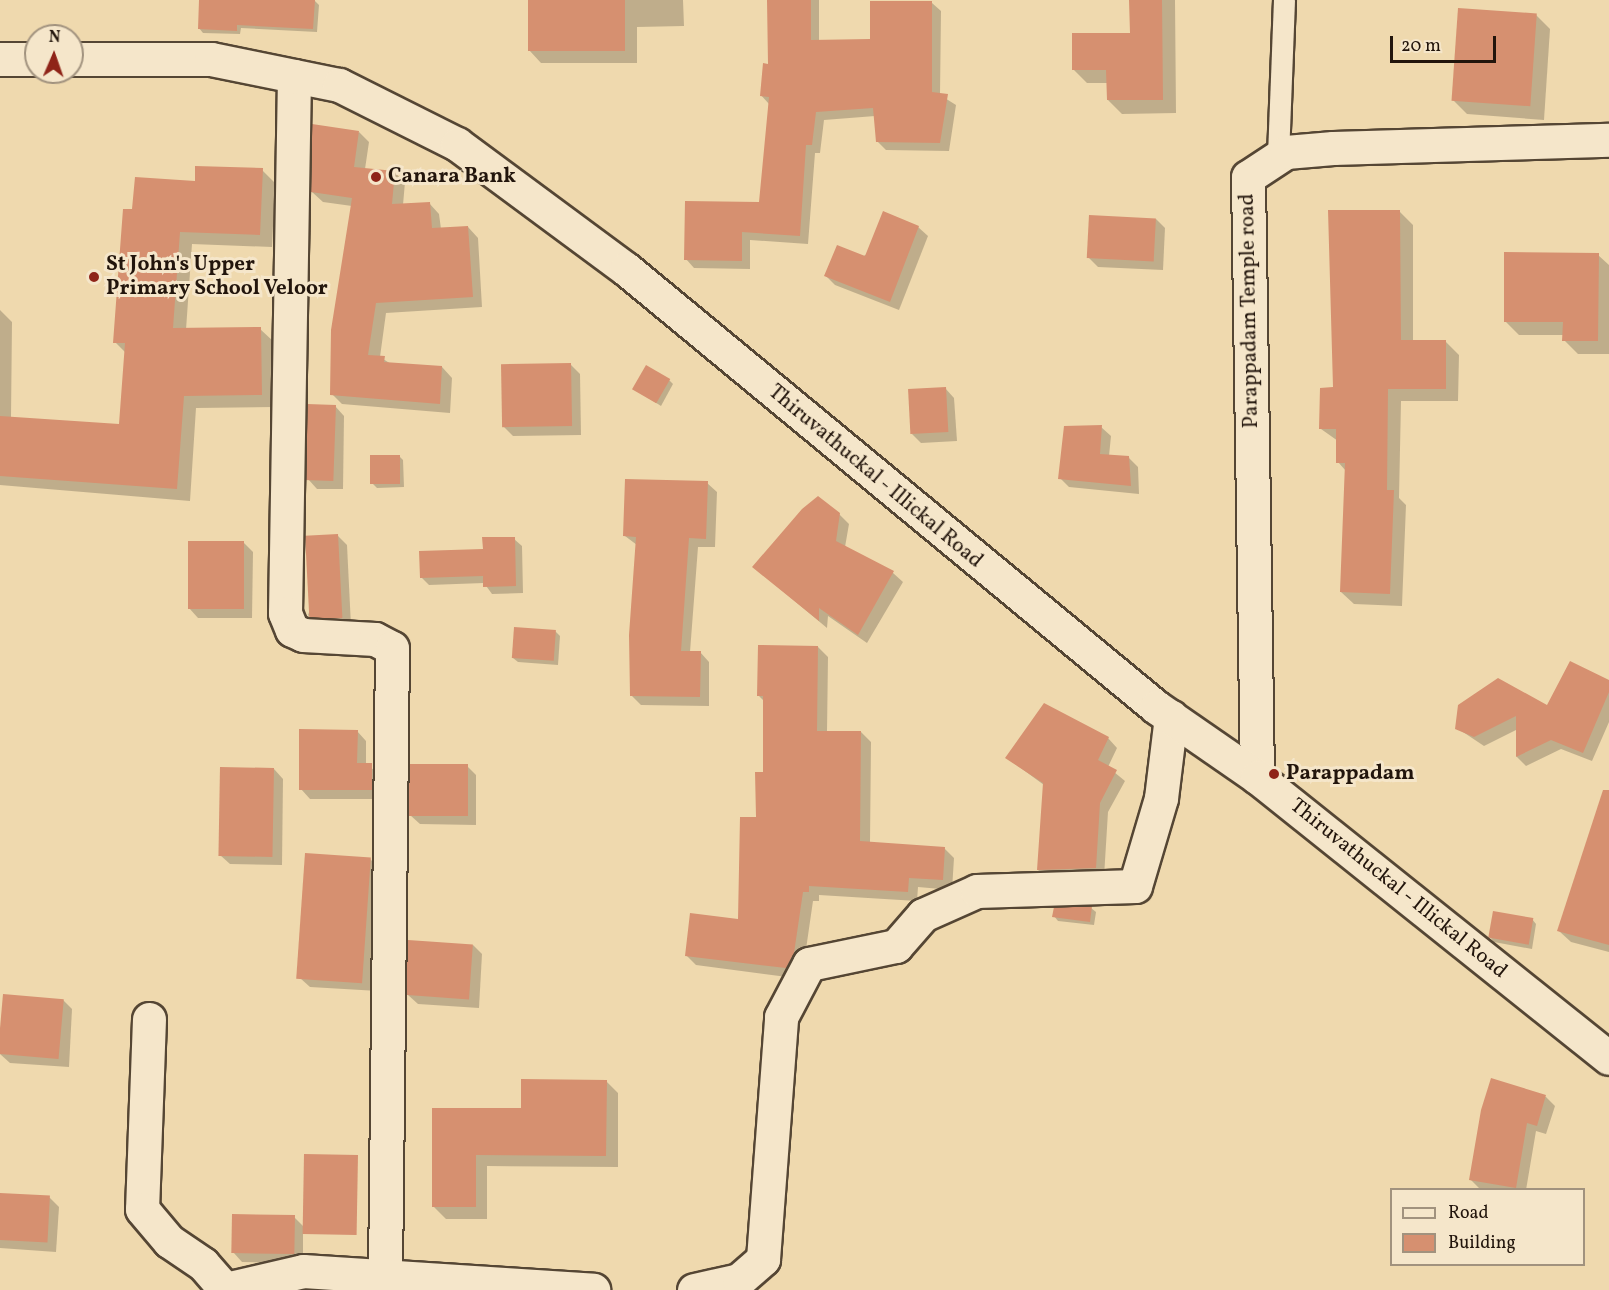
<!DOCTYPE html>
<html>
<head>
<meta charset="utf-8">
<style>
	body { margin:0 }
	#map { position:relative; width:1609px; height:1290px; overflow:hidden; background:#efd9ae; font-family:Vollkorn,serif }
	div>[style] { position:absolute }
	[style*='--x'] { left:calc(var(--x)*1px); top:calc(var(--y)*1px); width:calc(var(--w)*1px); rotate:calc(var(--a)*1deg) }
	.shadow>* { inset:0; background:#0003 }
	.building>* { inset:0; background:#d69070; transform-origin:0 0 }
	.roads { filter:drop-shadow(2px 0 #554634) drop-shadow(-2px 0 #554634) drop-shadow(0 2px #554634) drop-shadow(0 -2px #554634) }
	.lane>* { height:21px; margin:-10.5px; padding:0 10.5px; transform-origin:10.5px; border-radius:10.5px; background:#f5e6ca }
	.street>* { height:33px; margin:-16.5px; padding:0 16.5px; transform-origin:16.5px; border-radius:16.5px; background:#f5e6ca }
	.secondary>* { height:33px; margin:-16.5px; padding:0 16.5px; transform-origin:16.5px; border-radius:16.5px; background:#f5e6ca }
	.dots>* { width:16px; height:16px; translate:-50% -50%; box-sizing:border-box; border:3px solid #f5e6ca; border-radius:50% }
	span { translate:-50% -50%; white-space:nowrap; text-align:center; line-height:1.15; -webkit-text-stroke:6px #f5e6ca; paint-order:stroke }
	.poi-label { font-size:21px; color:#22150c; font-weight:700 }
	.left { translate:0 -50%; text-align:left }
	.street-label { font-size:21px; color:#22150c }
	.legend { position:absolute; left:1390px; top:1188px; width:195px; height:78px; box-sizing:border-box; background:#f5e6ca; border:2px solid #a1927e; margin:0; padding:8px 10px; list-style:none; font-size:18px; color:#22150c }
	.legend li { display:flex; align-items:center; gap:12px; height:30px }
	.legend b { width:30px; border:2px solid #a1927e }
	.north { position:absolute; left:24px; top:24px; width:60px; height:60px; box-sizing:border-box; background:#f5e6ca; border:2px solid #a1927e; border-radius:50%; rotate:2deg; font-size:16px; font-weight:700; line-height:24px; text-align:center; color:#22150c }
	.north::after { content:''; display:block; margin:auto; width:21px; height:27px; background:#8f2418; clip-path:polygon(50% 0,100% 100%,50% 72%,0 100%) }
	.scale { position:absolute; left:1390px; top:36px; width:106px; height:27px; box-sizing:border-box; border:3px solid #22150c; border-top:0; padding-left:8px; font-size:18px; line-height:21px; white-space:nowrap; color:#22150c; -webkit-text-stroke:4px #f5e6ca; paint-order:stroke }
</style>
</head>
<body>
<div id="map">
	<div class="shadow">
		<i style="clip-path:polygon(201px 0,314px 0,319px 5px,317px 32px,241px 28px,240px 34px,203px 33px,199px 28px)"></i>
		<i style="clip-path:polygon(529px 0,683px 0,684px 26px,637px 27px,637px 63px,541px 63px,529px 50px)"></i>
		<i style="clip-path:polygon(769px 0,819px 0,819px 41px,871px 40px,932px 3px,941px 11px,940px 95px,956px 105px,949px 151px,886px 150px,877px 141px,875px 116px,824px 120px,820px 153px,815px 153px,808px 244px,750px 240px,750px 269px,694px 268px,686px 259px,760px 203px,769px 104px,761px 95px,770px 65px)"></i>
		<i style="clip-path:polygon(1131px 0,1175px 0,1176px 113px,1122px 114px,1108px 100px,1108px 83px,1087px 83px,1073px 69px,1131px 34px)"></i>
		<i style="clip-path:polygon(1536px 15px,1550px 29px,1544px 120px,1467px 114px,1453px 100px)"></i>
		<i style="clip-path:polygon(359px 132px,369px 142px,365px 169px,394px 172px,405px 182px,403px 205px,429px 203px,439px 214px,441px 229px,468px 227px,478px 238px,482px 307px,386px 313px,380px 357px,391px 364px,442px 367px,452px 378px,450px 413px,342px 404px,332px 394px,352px 206px,323px 202px,312px 192px)"></i>
		<i style="clip-path:polygon(262px 170px,275px 183px,272px 247px,192px 244px,186px 330px,260px 329px,273px 341px,274px 407px,196px 408px,190px 501px,0 485px,0 310px,12px 322px,11px 418px,121px 426px,126px 353px,115px 342px,133px 211px,196px 182px)"></i>
		<i style="clip-path:polygon(1400px 212px,1413px 225px,1413px 342px,1446px 342px,1459px 355px,1458px 401px,1401px 401px,1399px 498px,1406px 505px,1402px 606px,1354px 604px,1341px 592px,1346px 471px,1338px 462px,1338px 441px,1321px 429px)"></i>
		<i style="clip-path:polygon(1156px 219px,1165px 228px,1163px 270px,1098px 267px,1088px 257px)"></i>
		<i style="clip-path:polygon(918px 227px,928px 236px,899px 310px,835px 285px,826px 276px)"></i>
		<i style="clip-path:polygon(1598px 255px,1609px 265px,1609px 354px,1578px 354px,1564px 340px,1564px 335px,1519px 335px,1505px 321px)"></i>
		<i style="clip-path:polygon(571px 365px,580px 374px,581px 435px,513px 436px,504px 427px)"></i>
		<i style="clip-path:polygon(669px 380px,673px 384px,661px 406px,634px 389px)"></i>
		<i style="clip-path:polygon(945px 388px,954px 398px,957px 441px,921px 443px,912px 434px)"></i>
		<i style="clip-path:polygon(335px 406px,344px 416px,343px 489px,317px 489px,308px 479px)"></i>
		<i style="clip-path:polygon(1101px 427px,1111px 436px,1109px 456px,1128px 457px,1138px 467px,1139px 494px,1069px 487px,1060px 478px)"></i>
		<i style="clip-path:polygon(399px 456px,403px 460px,404px 487px,377px 488px,372px 483px)"></i>
		<i style="clip-path:polygon(707px 483px,717px 492px,715px 547px,698px 547px,690px 652px,700px 652px,709px 662px,709px 706px,641px 705px,632px 696px,637px 545px,625px 536px)"></i>
		<i style="clip-path:polygon(839px 514px,849px 524px,845px 547px,893px 573px,903px 582px,867px 643px,828px 616px,827px 628px,754px 567px)"></i>
		<i style="clip-path:polygon(338px 536px,347px 545px,351px 626px,317px 625px,308px 615px)"></i>
		<i style="clip-path:polygon(514px 539px,522px 546px,523px 593px,492px 594px,484px 583px,429px 585px,421px 577px)"></i>
		<i style="clip-path:polygon(244px 543px,253px 552px,252px 618px,198px 618px,189px 608px)"></i>
		<i style="clip-path:polygon(555px 631px,560px 636px,558px 665px,518px 662px,513px 658px)"></i>
		<i style="clip-path:polygon(818px 647px,828px 657px,827px 732px,861px 732px,871px 742px,870px 844px,944px 848px,954px 858px,952px 890px,918px 887px,917px 901px,819px 895px,819px 901px,813px 901px,804px 963px,795px 978px,696px 965px,686px 955px,739px 920px,764px 773px,765px 702px,759px 696px)"></i>
		<i style="clip-path:polygon(1609px 682px,1609px 722px,1592px 761px,1561px 749px,1526px 766px,1517px 757px,1518px 729px,1484px 746px,1457px 728px,1547px 707px)"></i>
		<i style="clip-path:polygon(357px 731px,366px 741px,366px 765px,381px 774px,380px 799px,310px 799px,301px 789px)"></i>
		<i style="clip-path:polygon(1108px 738px,1117px 748px,1108px 767px,1125px 781px,1108px 812px,1104px 877px,1047px 879px,1038px 870px,1044px 785px,1007px 758px)"></i>
		<i style="clip-path:polygon(467px 766px,476px 775px,476px 825px,420px 824px,410px 815px)"></i>
		<i style="clip-path:polygon(274px 769px,283px 779px,282px 865px,230px 864px,220px 855px)"></i>
		<i style="clip-path:polygon(1609px 828px,1609px 952px,1571px 942px,1559px 931px)"></i>
		<i style="clip-path:polygon(370px 859px,380px 869px,378px 991px,310px 987px,300px 978px)"></i>
		<i style="clip-path:polygon(1091px 908px,1096px 912px,1094px 925px,1058px 921px,1054px 916px)"></i>
		<i style="clip-path:polygon(1532px 919px,1536px 924px,1532px 949px,1494px 942px,1490px 937px)"></i>
		<i style="clip-path:polygon(473px 945px,482px 954px,479px 1008px,418px 1004px,408px 995px)"></i>
		<i style="clip-path:polygon(63px 1000px,72px 1009px,69px 1067px,10px 1063px,0 1054px)"></i>
		<i style="clip-path:polygon(1492px 1080px,1546px 1097px,1555px 1106px,1546px 1134px,1536px 1131px,1526px 1190px,1480px 1189px,1471px 1180px)"></i>
		<i style="clip-path:polygon(606px 1081px,618px 1093px,618px 1167px,487px 1166px,487px 1219px,446px 1219px,434px 1207px,433px 1110px,522px 1109px)"></i>
		<i style="clip-path:polygon(0 1195px,50px 1198px,59px 1207px,56px 1252px,0 1248px)"></i>
		<i style="clip-path:polygon(294px 1217px,303px 1226px,303px 1263px,242px 1262px,233px 1252px)"></i>
	</div>
	<div class="building">
		<i style="clip-path:polygon(199px 0,315px 0,313px 29px,237px 25px,237px 31px,198px 29px)"></i>
		<i style="left:528px;top:0;width:97px;height:51px"></i>
		<i style="clip-path:polygon(767px 0,811px 0,811px 40px,870px 39px,870px 1px,932px 1px,932px 92px,948px 94px,940px 143px,876px 142px,873px 108px,816px 112px,812px 145px,806px 145px,800px 236px,742px 232px,742px 261px,684px 260px,685px 201px,759px 202px,769px 97px,760px 96px,763px 63px,768px 64px)"></i>
		<i style="clip-path:polygon(1129px 0,1162px 0,1163px 100px,1107px 100px,1106px 70px,1072px 70px,1072px 33px,1130px 33px)"></i>
		<i style="left:1458px;top:8px;width:79px;height:93px;rotate:4deg"></i>
		<i style="clip-path:polygon(312px 124px,359px 131px,354px 167px,395px 171px,392px 204px,430px 202px,432px 228px,468px 226px,473px 297px,376px 303px,368px 355px,385px 356px,384px 362px,442px 366px,440px 404px,330px 395px,331px 330px,352px 198px,311px 192px)"></i>
		<i style="clip-path:polygon(195px 166px,263px 168px,260px 235px,180px 232px,173px 328px,261px 327px,262px 395px,184px 396px,177px 489px,0 476px,0 416px,119px 424px,125px 343px,113px 343px,123px 209px,132px 209px,135px 177px,195px 181px)"></i>
		<i style="clip-path:polygon(1328px 210px,1400px 210px,1401px 340px,1446px 340px,1446px 389px,1388px 389px,1387px 490px,1394px 490px,1390px 594px,1340px 592px,1345px 463px,1336px 463px,1336px 429px,1319px 429px,1320px 388px,1333px 387px)"></i>
		<i style="clip-path:polygon(883px 211px,919px 226px,890px 302px,824px 276px,837px 245px,865px 256px)"></i>
		<i style="left:1089px;top:215px;width:67px;height:43px;rotate:3deg"></i>
		<i style="clip-path:polygon(1504px 252px,1599px 253px,1598px 341px,1562px 341px,1563px 322px,1504px 322px)"></i>
		<i style="left:571px;top:363px;width:63px;height:70px;rotate:89deg"></i>
		<i style="left:646px;top:365px;width:28px;height:28px;rotate:30deg"></i>
		<i style="left:946px;top:387px;width:45px;height:38px;rotate:87deg"></i>
		<i style="left:307px;top:404px;width:29px;height:76px;rotate:2deg"></i>
		<i style="clip-path:polygon(1102px 425px,1100px 454px,1129px 456px,1131px 486px,1058px 479px,1064px 426px)"></i>
		<i style="left:370px;top:455px;width:30px;height:29px"></i>
		<i style="clip-path:polygon(625px 479px,708px 481px,706px 539px,689px 538px,681px 651px,701px 651px,700px 697px,630px 696px,629px 635px,636px 537px,623px 536px)"></i>
		<i style="clip-path:polygon(818px 496px,840px 513px,836px 541px,894px 571px,858px 635px,819px 608px,819px 621px,752px 567px,802px 509px)"></i>
		<i style="left:338px;top:534px;width:84px;height:33px;rotate:87deg"></i>
		<i style="clip-path:polygon(482px 537px,515px 537px,516px 586px,483px 587px,483px 576px,420px 578px,419px 551px,483px 549px)"></i>
		<i style="left:188px;top:541px;width:56px;height:68px"></i>
		<i style="left:514px;top:627px;width:42px;height:31px;rotate:4deg"></i>
		<i style="clip-path:polygon(758px 645px,818px 646px,817px 731px,861px 731px,860px 841px,945px 847px,943px 880px,909px 878px,908px 892px,809px 886px,809px 892px,803px 892px,794px 953px,786px 968px,685px 956px,690px 913px,738px 919px,740px 817px,756px 817px,755px 772px,763px 772px,763px 696px,757px 696px)"></i>
		<i style="clip-path:polygon(1570px 661px,1609px 680px,1609px 692px,1583px 753px,1551px 740px,1516px 757px,1516px 716px,1474px 737px,1455px 729px,1458px 705px,1498px 678px,1547px 705px)"></i>
		<i style="clip-path:polygon(1044px 703px,1109px 737px,1098px 760px,1117px 770px,1100px 803px,1096px 868px,1037px 870px,1043px 783px,1005px 758px)"></i>
		<i style="clip-path:polygon(299px 729px,358px 730px,357px 763px,372px 763px,372px 790px,299px 790px)"></i>
		<i style="left:409px;top:764px;width:59px;height:52px"></i>
		<i style="left:220px;top:767px;width:54px;height:89px;rotate:1deg"></i>
		<i style="clip-path:polygon(1603px 790px,1609px 790px,1609px 945px,1557px 931px)"></i>
		<i style="left:305px;top:853px;width:66px;height:126px;rotate:4deg"></i>
		<i style="clip-path:polygon(1092px 906px,1090px 922px,1052px 917px,1054px 907px)"></i>
		<i style="left:1493px;top:911px;width:41px;height:27px;rotate:10deg"></i>
		<i style="left:408px;top:940px;width:65px;height:55px;rotate:4deg"></i>
		<i style="left:3px;top:994px;width:61px;height:60px;rotate:5deg"></i>
		<i style="clip-path:polygon(1491px 1078px,1546px 1095px,1537px 1126px,1527px 1123px,1516px 1188px,1469px 1180px,1481px 1110px)"></i>
		<i style="clip-path:polygon(521px 1079px,607px 1080px,606px 1156px,476px 1155px,476px 1207px,432px 1207px,432px 1108px,521px 1108px)"></i>
		<i style="left:304px;top:1154px;width:54px;height:80px;rotate:1deg"></i>
		<i style="left:0;top:1193px;width:50px;height:47px;rotate:3deg"></i>
		<i style="left:232px;top:1214px;width:63px;height:39px;rotate:1deg"></i>
	</div>
	<div class="roads">
		<div class="lane">
			<i style="--x:1278;--y:156;--w:156;--a:-87.8"></i>
		</div>
		<div class="street">
			<i style="--x:294;--y:76;--w:537;--a:90.96"></i>
			<i style="--x:285;--y:613;--w:18;--a:68"></i>
			<i style="--x:292;--y:630;--w:12;--a:24"></i>
			<i style="--x:303;--y:635;--w:72;--a:3.2"></i>
			<i style="--x:375;--y:639;--w:19;--a:28"></i>
			<i style="--x:392;--y:648;--w:628;--a:90.64"></i>
			<i style="--x:1257;--y:777;--w:600;--a:-90.86"></i>
			<i style="--x:1248;--y:177;--w:45;--a:-33.3"></i>
			<i style="--x:1286;--y:152;--w:47;--a:-4.9"></i>
			<i style="--x:1333;--y:148;--w:276;--a:-1.7"></i>
			<i style="--x:149;--y:1019;--w:190;--a:92.1"></i>
			<i style="--x:142;--y:1209;--w:42;--a:49.8"></i>
			<i style="--x:169;--y:1241;--w:41;--a:34.1"></i>
			<i style="--x:203;--y:1264;--w:33;--a:49"></i>
			<i style="--x:221;--y:1290;--w:84;--a:-13"></i>
			<i style="--x:303;--y:1271;--w:291;--a:3.7"></i>
			<i style="--x:694;--y:1290;--w:46;--a:-12.5"></i>
			<i style="--x:739;--y:1280;--w:32;--a:-41"></i>
			<i style="--x:763;--y:1259;--w:243;--a:-85.7"></i>
			<i style="--x:781;--y:1017;--w:60;--a:-62.2"></i>
			<i style="--x:809;--y:964;--w:89;--a:-11.7"></i>
			<i style="--x:896;--y:946;--w:41;--a:-48.9"></i>
			<i style="--x:923;--y:915;--w:59;--a:-24"></i>
			<i style="--x:977;--y:891;--w:158;--a:-1.8"></i>
			<i style="--x:1135;--y:886;--w:92;--a:-73.5"></i>
			<i style="--x:1161;--y:798;--w:82;--a:-83"></i>
		</div>
		<div class="secondary">
			<i style="--x:0;--y:59;--w:36;--a:0"></i>
			<i style="--x:72;--y:59;--w:139;--a:0"></i>
			<i style="--x:211;--y:59;--w:131;--a:11.5"></i>
			<i style="--x:339;--y:85;--w:132;--a:26.6"></i>
			<i style="--x:457;--y:144;--w:210;--a:36.5"></i>
			<i style="--x:626;--y:269;--w:688;--a:39.57"></i>
			<i style="--x:1156;--y:707;--w:123;--a:34.7"></i>
			<i style="--x:1257;--y:777;--w:450;--a:38.6"></i>
		</div>
	</div>
	<div class="dots">
		<i style="left:376px;top:177px;background:#8f2418"></i>
		<i style="left:94px;top:277px;background:#8f2418"></i>
		<i style="left:1274px;top:774px;background:#8f2418"></i>
	</div>
	<div class="poi-label">
		<span class="left" style="left:388px;top:177px">Canara Bank</span>
		<span class="left" style="left:106px;top:277px">St John's Upper<br>Primary School Veloor</span>
		<span class="left" style="left:1286px;top:774px">Parappadam</span>
	</div>
	<div class="street-label">
		<span style="left:1250px;top:311px;rotate:-91deg">Parappadam Temple road</span>
		<span style="left:875px;top:477px;rotate:40deg">Thiruvathuckal - Illickal Road</span>
		<span style="left:1398px;top:889px;rotate:39deg">Thiruvathuckal - Illickal Road</span>
	</div>
	<ul class="legend">
	<li><b style="height:8px;background:#f5e6ca"></b>Road</li>
	<li><b style="height:16px;background:#d69070"></b>Building</li>
	</ul>
	<div class="north">N</div>
	<div class="scale">20 m</div>
</div>
</body>
</html>
